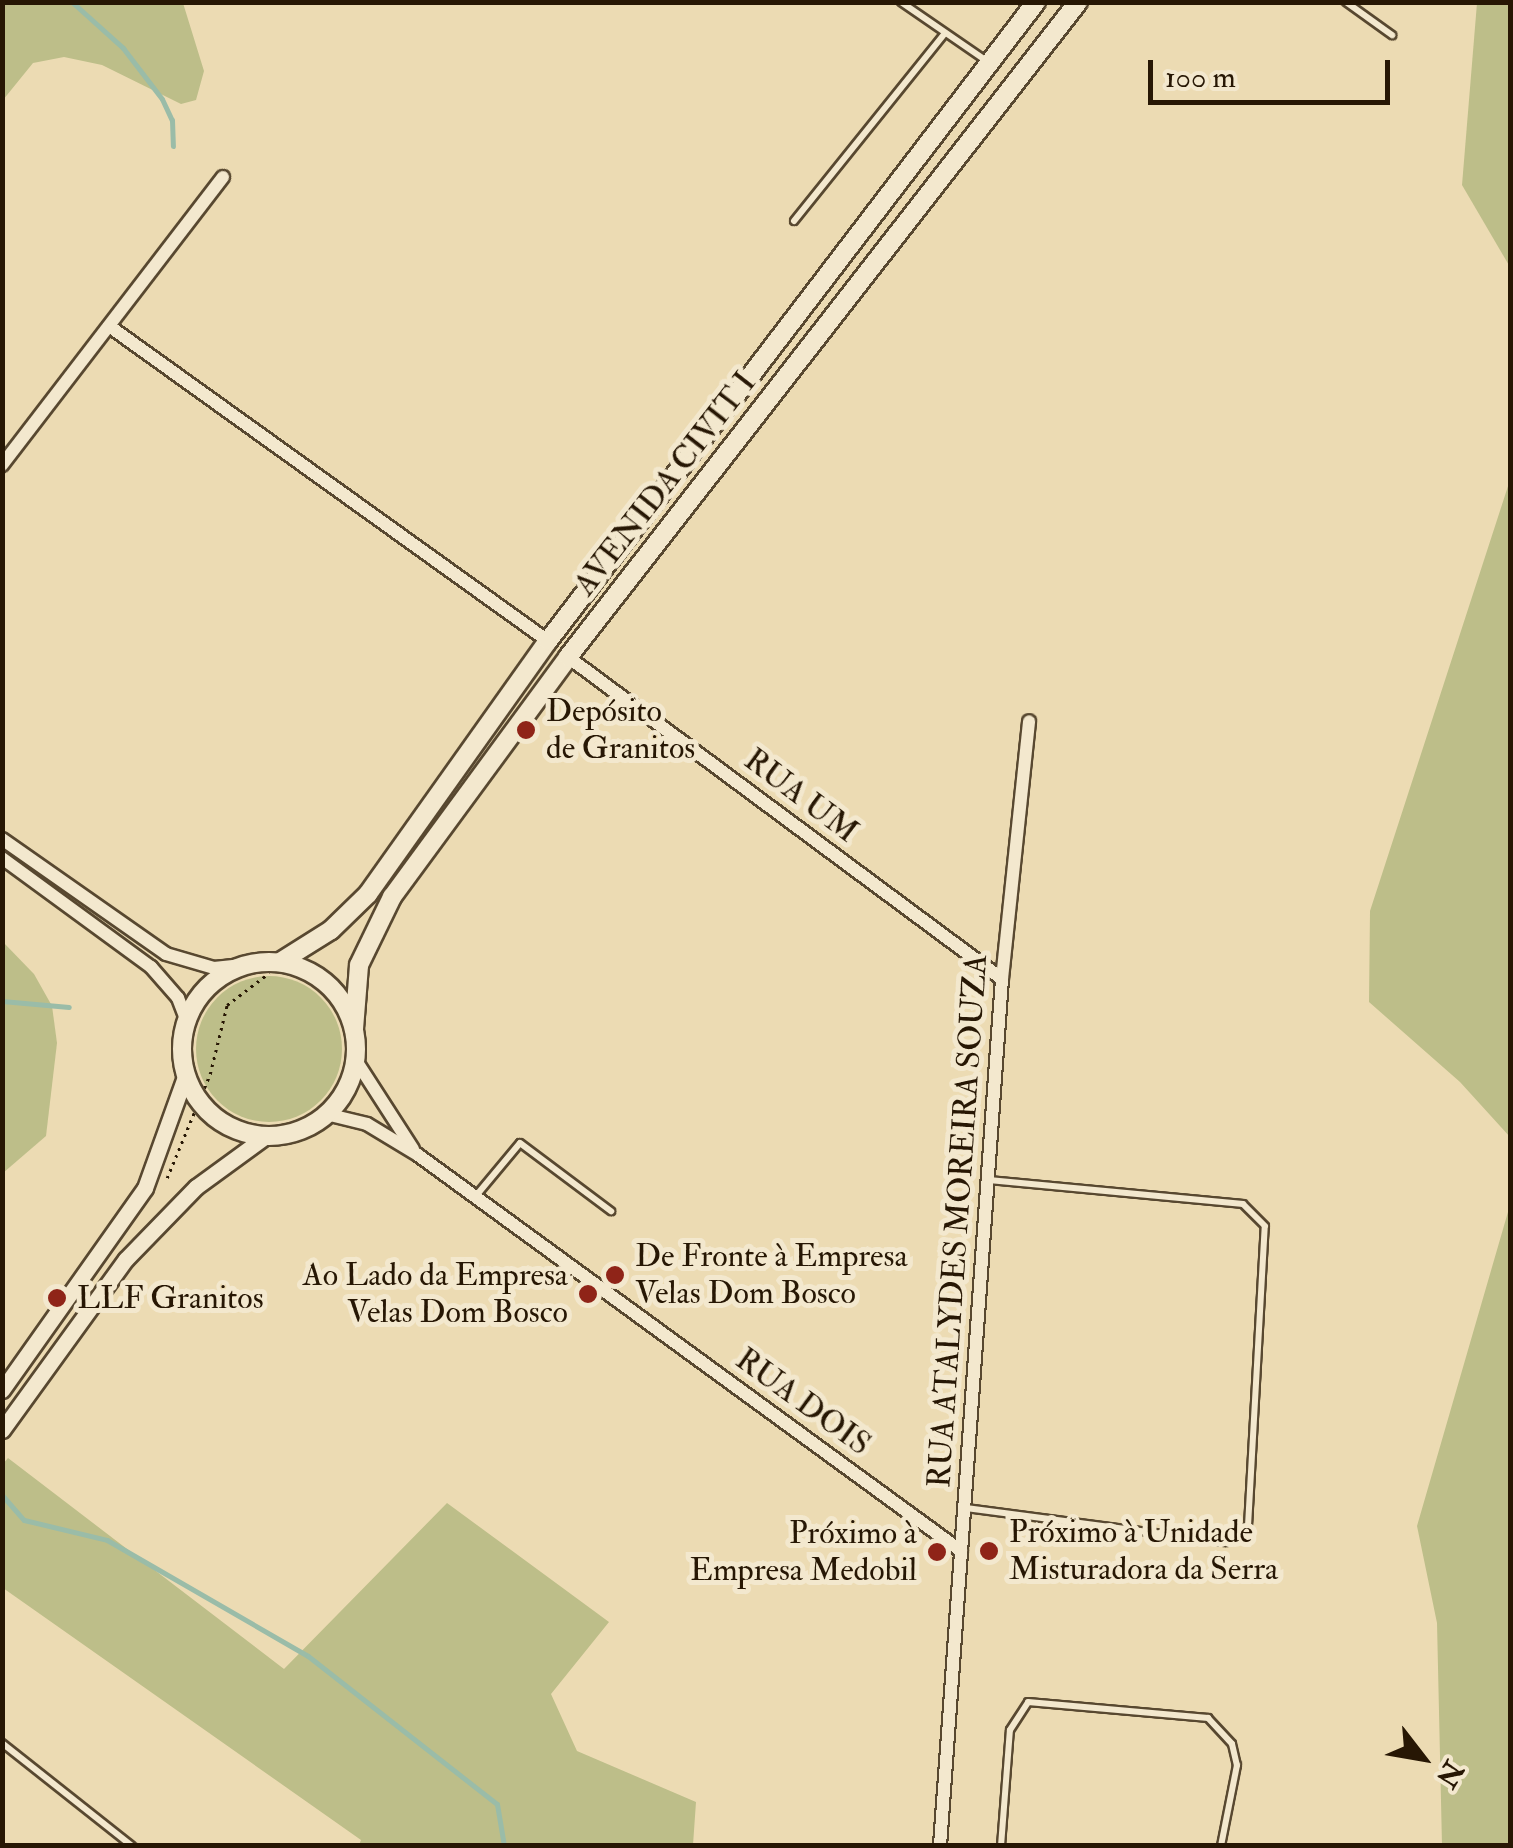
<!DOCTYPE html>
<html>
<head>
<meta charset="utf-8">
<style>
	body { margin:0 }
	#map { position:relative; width:1513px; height:1848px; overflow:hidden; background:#ecdbb3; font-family:"IM FELL Double Pica",serif }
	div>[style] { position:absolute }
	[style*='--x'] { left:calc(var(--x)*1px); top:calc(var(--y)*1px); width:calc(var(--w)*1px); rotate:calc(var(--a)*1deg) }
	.green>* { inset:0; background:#bdbe89 }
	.round { border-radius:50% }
	.stream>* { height:5px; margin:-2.5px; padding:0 2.5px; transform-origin:2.5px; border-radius:2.5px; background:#9abca8 }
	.path>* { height:2.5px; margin-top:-1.25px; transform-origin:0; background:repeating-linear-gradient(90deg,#271704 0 2.5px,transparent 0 7.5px) }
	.roads { filter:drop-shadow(2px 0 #584830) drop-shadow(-2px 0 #584830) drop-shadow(0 2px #584830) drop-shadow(0 -2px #584830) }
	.service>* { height:6px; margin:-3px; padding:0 3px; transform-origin:3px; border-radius:3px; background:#f3e8ce }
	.minor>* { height:12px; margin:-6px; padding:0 6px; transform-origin:6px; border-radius:6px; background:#f3e8ce }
	.tertiary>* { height:15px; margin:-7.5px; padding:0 7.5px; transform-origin:7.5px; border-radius:7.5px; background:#f3e8ce }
	.secondary>* { height:18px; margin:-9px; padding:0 9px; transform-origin:9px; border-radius:9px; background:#f3e8ce }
	.secondary>.ring { margin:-9px; padding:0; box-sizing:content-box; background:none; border:18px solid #f3e8ce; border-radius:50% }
	.dots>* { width:28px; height:28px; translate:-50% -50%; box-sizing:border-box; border:5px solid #f3e8ce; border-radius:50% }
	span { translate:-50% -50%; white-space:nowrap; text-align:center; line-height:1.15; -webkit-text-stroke:10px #f3e8ce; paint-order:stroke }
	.street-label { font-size:32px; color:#271704 }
	.poi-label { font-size:32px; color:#271704 }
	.left { translate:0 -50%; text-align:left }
	.right { translate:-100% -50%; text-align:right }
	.frame { position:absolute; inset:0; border:5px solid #271704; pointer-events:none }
	.north { position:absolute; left:1373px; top:1708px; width:100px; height:100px; -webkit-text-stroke:8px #f3e8ce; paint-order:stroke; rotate:121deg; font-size:28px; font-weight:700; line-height:40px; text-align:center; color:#271704 }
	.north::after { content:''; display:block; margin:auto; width:35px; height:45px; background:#271704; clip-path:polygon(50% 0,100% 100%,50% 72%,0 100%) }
	.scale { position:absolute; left:1148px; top:60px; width:242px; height:45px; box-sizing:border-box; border:5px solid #271704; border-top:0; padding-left:12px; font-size:30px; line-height:35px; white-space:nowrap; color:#271704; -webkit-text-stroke:8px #f3e8ce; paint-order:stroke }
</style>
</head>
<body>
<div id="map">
	<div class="green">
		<i style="clip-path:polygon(3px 2px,183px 3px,204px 71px,196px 100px,181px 104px,102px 65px,64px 57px,33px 63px,3px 100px)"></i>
		<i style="clip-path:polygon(1477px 3px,1510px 3px,1510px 267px,1462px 185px)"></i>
		<i style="clip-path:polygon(1510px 480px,1510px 1137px,1460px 1082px,1369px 1002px,1370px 911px)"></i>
		<i style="clip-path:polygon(2px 941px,34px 974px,52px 1006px,57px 1043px,46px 1136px,3px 1173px)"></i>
		<i class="round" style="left:196px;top:976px;width:146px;height:146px"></i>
		<i style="clip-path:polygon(1510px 1205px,1510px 1845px,1442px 1845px,1437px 1623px,1417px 1526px)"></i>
		<i style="clip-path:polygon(8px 1458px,284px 1669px,447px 1503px,609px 1622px,551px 1694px,577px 1751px,696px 1802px,693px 1845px,359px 1845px,361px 1840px,3px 1588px,2px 1465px)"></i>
	</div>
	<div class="stream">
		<i style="--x:72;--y:2;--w:69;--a:42"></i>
		<i style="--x:123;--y:48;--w:64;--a:52.6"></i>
		<i style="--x:162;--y:99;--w:23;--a:65"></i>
		<i style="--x:172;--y:120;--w:26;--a:88"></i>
		<i style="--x:1510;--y:938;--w:72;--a:90"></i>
		<i style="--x:2;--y:1001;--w:67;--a:5.1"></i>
		<i style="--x:2;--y:1495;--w:33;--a:49"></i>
		<i style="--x:24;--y:1520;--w:85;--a:13.5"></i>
		<i style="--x:107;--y:1540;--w:232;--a:30"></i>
		<i style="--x:308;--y:1656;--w:240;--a:38.1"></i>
		<i style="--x:497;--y:1804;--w:43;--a:80.5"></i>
	</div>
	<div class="path">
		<i style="--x:167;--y:1178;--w:113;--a:-67.5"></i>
		<i style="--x:210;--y:1074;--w:71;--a:-76.2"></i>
		<i style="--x:227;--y:1005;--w:53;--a:-37.3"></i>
	</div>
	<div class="roads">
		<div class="service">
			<i style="--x:901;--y:2;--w:104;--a:34.5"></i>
			<i style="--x:1346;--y:2;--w:57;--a:35.7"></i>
			<i style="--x:794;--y:221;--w:241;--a:-51.2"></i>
			<i style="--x:475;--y:1197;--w:70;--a:-50.2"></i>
			<i style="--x:520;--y:1143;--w:114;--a:36.8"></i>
			<i style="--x:966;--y:1508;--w:262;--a:7.5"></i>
			<i style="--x:1226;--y:1542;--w:27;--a:-36"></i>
			<i style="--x:1248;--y:1526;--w:300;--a:-86.8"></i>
			<i style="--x:1265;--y:1226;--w:31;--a:-135"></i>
			<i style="--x:1243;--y:1204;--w:255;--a:-174.6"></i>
			<i style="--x:2;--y:1743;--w:166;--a:38.4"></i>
			<i style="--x:1001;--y:1846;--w:116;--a:-85.6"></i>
			<i style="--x:1010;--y:1730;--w:33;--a:-57"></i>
			<i style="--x:1028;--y:1702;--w:181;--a:5.1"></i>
			<i style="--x:1208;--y:1718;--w:35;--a:47"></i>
			<i style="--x:1232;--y:1744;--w:22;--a:77"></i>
			<i style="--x:1237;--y:1765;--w:83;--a:101.2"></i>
		</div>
		<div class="minor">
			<i style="--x:109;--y:326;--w:540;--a:35.66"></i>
			<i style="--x:2;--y:465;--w:363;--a:-52.5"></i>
			<i style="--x:568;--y:657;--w:540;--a:36.57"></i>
			<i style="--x:2;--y:839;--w:200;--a:35"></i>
			<i style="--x:166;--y:954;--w:50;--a:16.3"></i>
			<i style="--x:214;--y:968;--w:36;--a:-6"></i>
			<i style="--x:2;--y:858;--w:185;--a:36.2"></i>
			<i style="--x:151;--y:967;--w:41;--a:48.9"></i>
			<i style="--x:178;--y:998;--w:26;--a:69"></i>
			<i style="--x:355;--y:1059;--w:107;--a:57.2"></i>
			<i style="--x:326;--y:1114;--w:42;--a:13.7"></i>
			<i style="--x:367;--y:1124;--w:60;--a:31.3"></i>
			<i style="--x:418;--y:1155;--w:672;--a:36.1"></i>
			<i style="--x:940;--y:1846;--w:869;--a:-85.91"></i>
			<i style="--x:1002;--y:979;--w:259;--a:-84"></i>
		</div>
		<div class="tertiary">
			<i style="--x:2;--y:1390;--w:247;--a:-54.7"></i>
			<i style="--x:145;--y:1188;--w:121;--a:-70.2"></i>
			<i style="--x:2;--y:1430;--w:211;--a:-54.1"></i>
			<i style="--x:126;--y:1259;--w:100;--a:-45.8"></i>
			<i style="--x:196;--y:1187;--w:87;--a:-36.1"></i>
		</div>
		<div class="secondary">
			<i style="--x:280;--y:962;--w:60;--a:-32.1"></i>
			<i style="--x:331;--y:930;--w:52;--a:-44.2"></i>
			<i style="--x:368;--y:894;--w:310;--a:-54.6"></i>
			<i style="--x:548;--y:641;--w:804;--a:-52.63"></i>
			<i class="ring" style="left:182px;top:962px;width:156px;height:156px"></i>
			<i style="--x:354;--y:1029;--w:64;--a:-85.5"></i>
			<i style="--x:359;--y:965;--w:76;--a:-64.1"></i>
			<i style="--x:392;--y:897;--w:298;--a:-53.7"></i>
			<i style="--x:568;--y:657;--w:830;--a:-52.09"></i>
		</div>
	</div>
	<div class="dots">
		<i style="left:526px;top:730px;background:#8f2418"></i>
		<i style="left:615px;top:1275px;background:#8f2418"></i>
		<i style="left:588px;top:1294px;background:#8f2418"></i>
		<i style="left:57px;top:1298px;background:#8f2418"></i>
		<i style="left:989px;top:1551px;background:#8f2418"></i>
		<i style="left:937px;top:1552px;background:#8f2418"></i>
	</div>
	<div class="street-label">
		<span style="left:665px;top:484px;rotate:-52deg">AVENIDA CIVIT I</span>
		<span style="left:801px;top:796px;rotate:37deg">RUA UM</span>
		<span style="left:958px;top:1221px;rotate:-86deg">RUA ATALYDES MOREIRA SOUZA</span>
		<span style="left:803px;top:1402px;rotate:36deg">RUA DOIS</span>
	</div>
	<div class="poi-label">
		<span class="left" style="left:546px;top:730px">Depósito<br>de Granitos</span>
		<span class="left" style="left:635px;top:1275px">De Fronte à Empresa<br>Velas Dom Bosco</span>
		<span class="right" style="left:568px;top:1294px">Ao Lado da Empresa<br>Velas Dom Bosco</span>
		<span class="left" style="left:77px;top:1298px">LLF Granitos</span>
		<span class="left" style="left:1009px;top:1551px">Próximo à Unidade<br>Misturadora da Serra</span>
		<span class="right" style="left:917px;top:1552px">Próximo à<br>Empresa Medobil</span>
	</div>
	<div class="frame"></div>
	<div class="north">N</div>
	<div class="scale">100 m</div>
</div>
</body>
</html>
